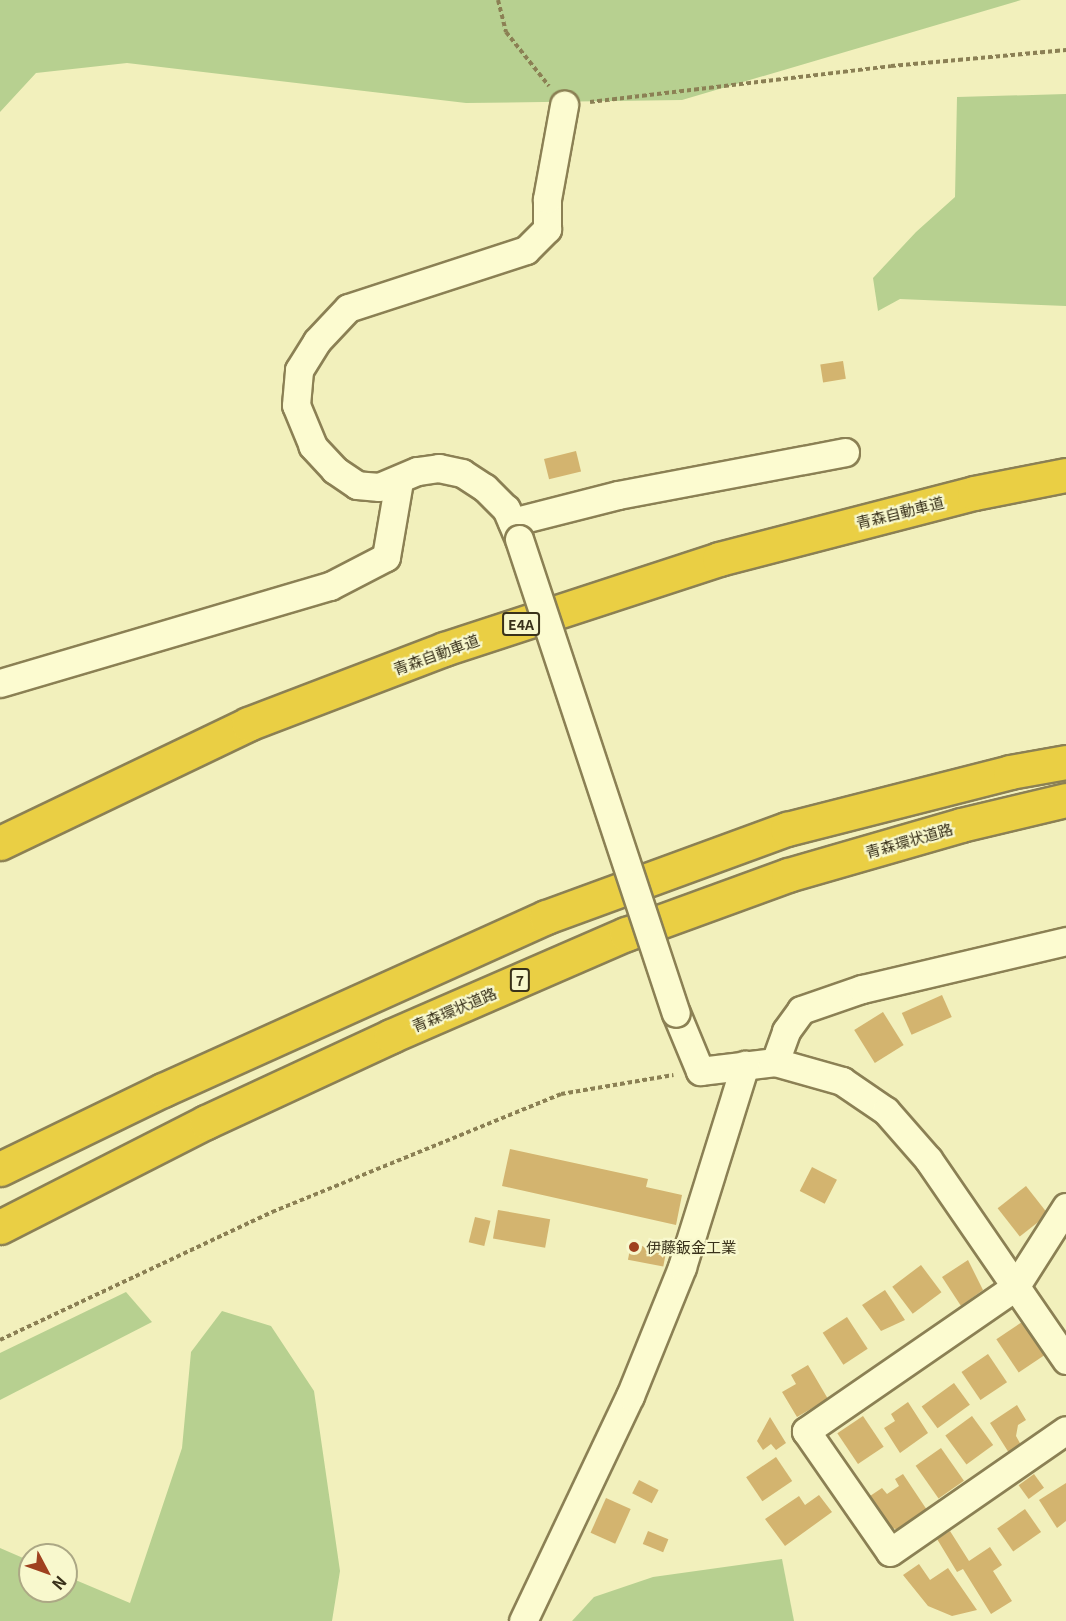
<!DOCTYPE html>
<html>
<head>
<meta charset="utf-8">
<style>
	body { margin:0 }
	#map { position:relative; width:1066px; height:1621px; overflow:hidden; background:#f2f0bc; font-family:Georgia,"Noto Sans JP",serif }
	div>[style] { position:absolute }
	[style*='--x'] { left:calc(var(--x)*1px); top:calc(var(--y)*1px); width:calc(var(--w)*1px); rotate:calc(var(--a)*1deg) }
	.green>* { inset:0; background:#b7d090 }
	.building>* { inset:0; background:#d3b46f; transform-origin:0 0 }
	.path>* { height:4px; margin-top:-2px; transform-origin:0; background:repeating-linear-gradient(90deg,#8b8054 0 4.5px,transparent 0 7.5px) }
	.roads { filter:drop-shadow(2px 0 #8b8054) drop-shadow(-2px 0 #8b8054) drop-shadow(0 2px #8b8054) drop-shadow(0 -2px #8b8054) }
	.minor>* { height:27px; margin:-13.5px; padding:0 13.5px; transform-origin:13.5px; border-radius:13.5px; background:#fcfbd0 }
	.highway>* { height:33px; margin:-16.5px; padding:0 16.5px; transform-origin:16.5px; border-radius:16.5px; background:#eacf44 }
	.bridges { filter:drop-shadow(2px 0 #8b8054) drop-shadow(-2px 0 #8b8054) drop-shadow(0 2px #8b8054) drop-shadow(0 -2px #8b8054) }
	.minor-bridge>* { height:27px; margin:-13.5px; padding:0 13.5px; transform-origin:13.5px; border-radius:13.5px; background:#fcfbd0 }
	.dots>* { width:16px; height:16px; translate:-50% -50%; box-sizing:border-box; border:3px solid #f8f8cd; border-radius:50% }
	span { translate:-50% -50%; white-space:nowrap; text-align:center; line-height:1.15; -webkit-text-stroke:4.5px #f8f8cd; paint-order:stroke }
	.shield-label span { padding:2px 4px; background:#f8f8cd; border:2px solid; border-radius:4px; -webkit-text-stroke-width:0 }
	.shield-label { font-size:14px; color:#39311a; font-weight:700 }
	.street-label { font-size:15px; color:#39311a }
	.poi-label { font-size:15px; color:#39311a }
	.left { translate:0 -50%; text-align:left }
	.north { position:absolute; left:18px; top:1543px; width:60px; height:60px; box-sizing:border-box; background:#f8f8cd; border:2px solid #aca885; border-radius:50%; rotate:131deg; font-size:16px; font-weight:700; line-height:24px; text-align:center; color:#39311a }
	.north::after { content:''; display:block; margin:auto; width:21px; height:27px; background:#9f411f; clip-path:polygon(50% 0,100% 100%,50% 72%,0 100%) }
</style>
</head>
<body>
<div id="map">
	<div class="green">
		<i style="clip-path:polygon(0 0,1021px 0,682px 100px,466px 103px,127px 63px,36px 73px,0 112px)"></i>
		<i style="clip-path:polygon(1066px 94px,1066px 306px,900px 299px,878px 311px,873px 278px,916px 232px,955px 197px,957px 97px)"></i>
		<i style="clip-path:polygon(126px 1292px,152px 1322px,0 1400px,0 1353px)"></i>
		<i style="clip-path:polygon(222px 1311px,271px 1326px,314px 1391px,340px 1571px,332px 1621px,0 1621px,0 1548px,30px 1561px,30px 1591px,66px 1591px,66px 1576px,130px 1603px,182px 1448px,191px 1352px)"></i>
		<i style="clip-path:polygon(782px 1559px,794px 1621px,572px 1621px,594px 1597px,653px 1577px)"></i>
	</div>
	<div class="building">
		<i style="left:843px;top:361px;width:18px;height:23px;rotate:81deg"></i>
		<i style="left:576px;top:451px;width:21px;height:33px;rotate:76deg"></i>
		<i style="left:942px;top:995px;width:24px;height:44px;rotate:66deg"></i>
		<i style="left:883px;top:1012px;width:39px;height:34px;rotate:58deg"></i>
		<i style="clip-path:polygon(510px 1149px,648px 1179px,646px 1187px,682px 1195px,676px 1225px,502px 1186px)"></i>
		<i style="left:812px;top:1167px;width:28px;height:27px;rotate:27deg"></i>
		<i style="left:1026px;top:1186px;width:36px;height:36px;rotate:52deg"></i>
		<i style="left:498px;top:1210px;width:53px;height:29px;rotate:10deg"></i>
		<i style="left:475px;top:1217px;width:16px;height:26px;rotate:14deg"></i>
		<i style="left:631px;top:1244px;width:36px;height:16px;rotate:11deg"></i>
		<i style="clip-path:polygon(968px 1260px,983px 1290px,961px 1306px,942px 1277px)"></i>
		<i style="left:921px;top:1265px;width:34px;height:36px;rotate:53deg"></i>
		<i style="clip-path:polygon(885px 1290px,905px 1320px,881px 1331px,862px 1305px)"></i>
		<i style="left:847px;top:1317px;width:38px;height:29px;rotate:57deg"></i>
		<i style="left:1022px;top:1322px;width:40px;height:31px;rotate:56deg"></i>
		<i style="left:988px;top:1354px;width:34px;height:32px;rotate:56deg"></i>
		<i style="clip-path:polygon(808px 1365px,828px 1399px,797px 1417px,782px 1392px,796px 1384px,791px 1375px)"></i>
		<i style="left:954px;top:1383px;width:27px;height:40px;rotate:54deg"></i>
		<i style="clip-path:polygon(908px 1402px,928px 1433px,900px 1453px,884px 1428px,895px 1421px,891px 1414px)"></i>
		<i style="clip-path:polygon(1017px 1405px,1026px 1420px,1018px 1425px,1016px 1436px,1021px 1445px,1009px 1453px,990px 1423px)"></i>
		<i style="left:863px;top:1416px;width:37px;height:31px;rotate:56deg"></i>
		<i style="left:972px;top:1416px;width:36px;height:33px;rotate:54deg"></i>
		<i style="clip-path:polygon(770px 1417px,786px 1443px,776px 1450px,771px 1444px,763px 1450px,757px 1441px)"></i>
		<i style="left:941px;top:1448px;width:40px;height:31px;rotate:55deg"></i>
		<i style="left:776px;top:1457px;width:29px;height:36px;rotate:56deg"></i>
		<i style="clip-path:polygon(903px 1474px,929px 1513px,903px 1531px,892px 1528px,870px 1496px,882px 1488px,887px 1494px,899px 1486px,895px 1479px)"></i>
		<i style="left:1034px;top:1474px;width:17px;height:19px;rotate:54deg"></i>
		<i style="left:639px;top:1480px;width:22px;height:15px;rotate:27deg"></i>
		<i style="clip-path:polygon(1066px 1483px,1066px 1521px,1057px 1528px,1039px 1500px)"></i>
		<i style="clip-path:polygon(819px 1495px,832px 1512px,785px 1546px,765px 1519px,799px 1496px,805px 1505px)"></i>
		<i style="left:606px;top:1498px;width:27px;height:38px;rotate:24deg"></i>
		<i style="left:1025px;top:1509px;width:28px;height:34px;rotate:55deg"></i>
		<i style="left:648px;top:1531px;width:22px;height:14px;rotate:22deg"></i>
		<i style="clip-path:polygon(950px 1531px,969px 1561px,990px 1547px,1002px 1565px,993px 1571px,1012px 1601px,991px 1614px,963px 1569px,957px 1572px,937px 1539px)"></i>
		<i style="clip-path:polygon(919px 1564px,930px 1580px,948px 1568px,977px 1610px,952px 1616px,928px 1606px,903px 1575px)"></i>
	</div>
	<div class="path">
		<i style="--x:498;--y:0;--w:33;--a:76"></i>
		<i style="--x:506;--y:32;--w:69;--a:51.5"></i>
		<i style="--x:590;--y:102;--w:303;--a:-6.8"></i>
		<i style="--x:891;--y:66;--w:176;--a:-5.2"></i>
		<i style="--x:0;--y:1340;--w:301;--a:-25.2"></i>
		<i style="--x:272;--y:1212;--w:312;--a:-22.2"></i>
		<i style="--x:561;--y:1094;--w:114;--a:-9.6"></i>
	</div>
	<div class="roads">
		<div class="minor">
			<i style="--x:512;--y:522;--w:109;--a:-14.3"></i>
			<i style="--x:618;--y:495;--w:231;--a:-10.7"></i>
			<i style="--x:519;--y:539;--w:33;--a:-113"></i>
			<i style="--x:506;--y:509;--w:30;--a:-135"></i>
			<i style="--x:485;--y:488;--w:27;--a:-147"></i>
			<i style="--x:462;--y:473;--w:24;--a:-168"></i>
			<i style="--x:439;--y:468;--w:22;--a:172"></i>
			<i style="--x:417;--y:471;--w:41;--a:157.2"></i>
			<i style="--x:379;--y:487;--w:22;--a:-175"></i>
			<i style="--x:357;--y:485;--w:27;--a:-146"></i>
			<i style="--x:335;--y:470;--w:33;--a:-133"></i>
			<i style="--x:313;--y:446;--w:44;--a:-112.5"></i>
			<i style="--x:296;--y:405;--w:35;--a:-85"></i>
			<i style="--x:299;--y:370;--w:34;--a:-58"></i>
			<i style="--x:317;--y:341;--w:45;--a:-46.8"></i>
			<i style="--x:348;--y:308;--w:187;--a:-18"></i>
			<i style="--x:526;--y:250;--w:30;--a:-45"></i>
			<i style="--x:547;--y:229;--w:30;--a:-90"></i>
			<i style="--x:547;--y:199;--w:96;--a:-79.7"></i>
			<i style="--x:0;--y:683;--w:344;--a:-16.4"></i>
			<i style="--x:330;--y:586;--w:63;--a:-27.4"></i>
			<i style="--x:386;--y:557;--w:77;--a:-80.3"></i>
			<i style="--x:676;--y:1013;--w:63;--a:67.5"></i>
			<i style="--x:700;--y:1071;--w:76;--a:-6.8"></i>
			<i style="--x:775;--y:1062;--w:70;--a:15.8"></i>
			<i style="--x:842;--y:1081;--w:53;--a:34.3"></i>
			<i style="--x:886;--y:1111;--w:64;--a:48.8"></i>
			<i style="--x:928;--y:1159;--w:244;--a:55.5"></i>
			<i style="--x:775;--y:1062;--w:33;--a:-70"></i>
			<i style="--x:786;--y:1031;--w:26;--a:-54"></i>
			<i style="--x:801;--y:1010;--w:65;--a:-19"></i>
			<i style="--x:862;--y:989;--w:210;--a:-13.2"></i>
			<i style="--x:1066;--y:1207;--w:95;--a:122.5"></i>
			<i style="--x:1015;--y:1287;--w:254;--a:145.4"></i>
			<i style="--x:806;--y:1431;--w:147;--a:55.2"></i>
			<i style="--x:890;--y:1552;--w:214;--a:-34.7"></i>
			<i style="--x:523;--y:1621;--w:249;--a:-64.6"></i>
			<i style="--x:630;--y:1396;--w:139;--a:-68"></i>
			<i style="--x:682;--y:1267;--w:212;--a:-72.7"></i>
		</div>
		<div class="highway">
			<i style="--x:0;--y:843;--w:275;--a:-25.6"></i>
			<i style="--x:248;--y:724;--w:210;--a:-20.9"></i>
			<i style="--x:444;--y:649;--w:289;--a:-18.1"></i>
			<i style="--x:719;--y:559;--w:263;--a:-14.5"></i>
			<i style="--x:974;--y:493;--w:94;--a:-11.1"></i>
			<i style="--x:0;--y:1169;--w:181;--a:-25.9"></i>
			<i style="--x:163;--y:1090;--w:420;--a:-24.3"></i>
			<i style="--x:546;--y:917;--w:257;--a:-20.1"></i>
			<i style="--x:787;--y:829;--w:230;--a:-14.3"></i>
			<i style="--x:1010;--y:772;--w:57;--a:-10.1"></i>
			<i style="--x:0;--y:1227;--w:231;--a:-27"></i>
			<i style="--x:206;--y:1122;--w:204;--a:-24.9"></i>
			<i style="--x:391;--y:1036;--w:256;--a:-23.5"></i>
			<i style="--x:626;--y:934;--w:172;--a:-20"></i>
			<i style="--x:788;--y:875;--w:180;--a:-16.1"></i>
			<i style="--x:961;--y:825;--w:108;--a:-13.4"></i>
		</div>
	</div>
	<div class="bridges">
		<div class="minor-bridge">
			<i style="--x:519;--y:539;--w:499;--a:71.7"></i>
		</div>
	</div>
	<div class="dots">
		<i style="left:634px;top:1247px;background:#9f411f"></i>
	</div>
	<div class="shield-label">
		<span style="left:521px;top:624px">E4A</span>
		<span style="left:520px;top:980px">7</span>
	</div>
	<div class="street-label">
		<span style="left:900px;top:512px;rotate:-14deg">青森自動車道</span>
		<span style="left:436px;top:654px;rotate:-20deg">青森自動車道</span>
		<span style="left:909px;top:840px;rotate:-16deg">青森環状道路</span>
		<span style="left:454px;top:1009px;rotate:-23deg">青森環状道路</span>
	</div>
	<div class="poi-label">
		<span class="left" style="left:646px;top:1247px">伊藤鈑金工業</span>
	</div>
	<div class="north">N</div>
</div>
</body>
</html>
